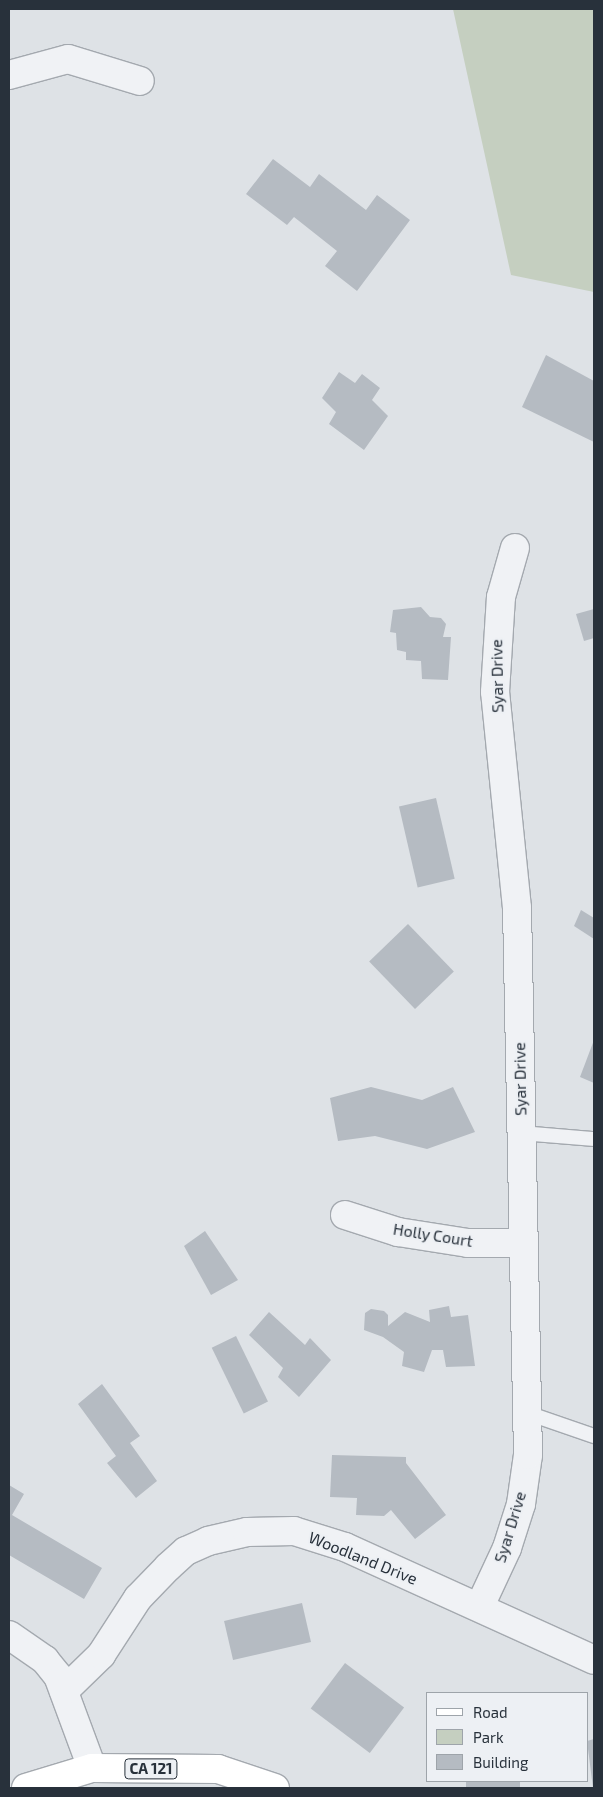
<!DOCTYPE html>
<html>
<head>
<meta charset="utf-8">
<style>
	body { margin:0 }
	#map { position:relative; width:603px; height:1797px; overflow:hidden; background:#dee2e6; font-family:"Exo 2",sans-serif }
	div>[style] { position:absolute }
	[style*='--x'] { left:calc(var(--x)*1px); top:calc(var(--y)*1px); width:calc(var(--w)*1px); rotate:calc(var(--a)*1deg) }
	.green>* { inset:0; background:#c5cfc0 }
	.building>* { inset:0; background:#b5bbc2; transform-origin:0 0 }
	.roads { filter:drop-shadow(1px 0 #a4a9af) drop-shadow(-1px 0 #a4a9af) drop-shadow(0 1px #a4a9af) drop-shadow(0 -1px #a4a9af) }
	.lane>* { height:14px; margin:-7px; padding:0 7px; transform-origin:7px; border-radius:7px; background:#f0f2f5 }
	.street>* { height:28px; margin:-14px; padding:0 14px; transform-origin:14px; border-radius:14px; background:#f0f2f5 }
	.primary>* { height:28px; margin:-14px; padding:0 14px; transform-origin:14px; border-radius:14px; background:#fff }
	span { translate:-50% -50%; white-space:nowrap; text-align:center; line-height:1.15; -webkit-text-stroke:4px #edf0f4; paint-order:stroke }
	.shield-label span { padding:1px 4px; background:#edf0f4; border:1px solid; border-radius:4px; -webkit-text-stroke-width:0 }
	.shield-label { font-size:15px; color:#28313b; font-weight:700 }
	.street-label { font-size:16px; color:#28313b }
	.frame { position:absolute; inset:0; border:10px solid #28313b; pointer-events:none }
	.legend { position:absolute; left:426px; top:1692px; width:162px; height:90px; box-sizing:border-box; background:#edf0f4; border:1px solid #9ea4aa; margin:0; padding:6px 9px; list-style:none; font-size:15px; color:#28313b }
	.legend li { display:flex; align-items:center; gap:10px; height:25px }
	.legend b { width:25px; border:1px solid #9ea4aa }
</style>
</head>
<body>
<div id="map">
	<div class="green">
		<i style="clip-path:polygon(453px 9px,594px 9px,594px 292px,511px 275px)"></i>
	</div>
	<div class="building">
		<i style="clip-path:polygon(273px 159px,310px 187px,319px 174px,366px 210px,377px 195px,410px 220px,357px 291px,325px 266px,337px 251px,294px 217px,287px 225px,246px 194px)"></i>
		<i style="clip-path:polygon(546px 355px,594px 381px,594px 442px,522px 407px)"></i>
		<i style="clip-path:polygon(339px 372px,355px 383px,362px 374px,380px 388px,372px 400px,388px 416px,364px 450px,329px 424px,336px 412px,322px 398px)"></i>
		<i style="clip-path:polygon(421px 607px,430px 617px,441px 618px,446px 624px,443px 637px,451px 637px,448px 680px,422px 679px,421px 661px,406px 660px,406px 652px,397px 650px,396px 633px,390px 632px,393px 610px)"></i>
		<i style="clip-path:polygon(594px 609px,594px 638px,584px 641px,576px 614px)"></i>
		<i style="left:436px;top:798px;width:83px;height:38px;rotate:77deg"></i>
		<i style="clip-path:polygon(581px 910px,594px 918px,594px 939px,574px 926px)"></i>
		<i style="left:408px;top:924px;width:66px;height:54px;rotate:46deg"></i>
		<i style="clip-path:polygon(594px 1040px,594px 1083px,580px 1077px)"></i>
		<i style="clip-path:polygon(371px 1087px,422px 1100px,453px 1087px,475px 1132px,427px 1149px,375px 1136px,338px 1141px,330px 1098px)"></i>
		<i style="clip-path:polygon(205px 1231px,238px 1280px,211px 1295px,184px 1246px)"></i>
		<i style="clip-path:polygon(449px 1306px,451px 1317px,468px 1315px,475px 1366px,446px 1367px,443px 1350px,432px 1350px,424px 1372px,402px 1366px,404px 1352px,383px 1337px,364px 1330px,365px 1313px,371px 1309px,384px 1311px,388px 1315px,388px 1326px,405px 1312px,430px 1322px,429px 1310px)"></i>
		<i style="clip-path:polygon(269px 1312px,305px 1345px,310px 1338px,331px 1360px,299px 1397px,278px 1377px,283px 1368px,249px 1335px)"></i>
		<i style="left:236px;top:1336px;width:73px;height:27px;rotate:64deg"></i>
		<i style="clip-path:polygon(102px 1384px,140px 1436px,130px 1443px,157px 1481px,136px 1498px,107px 1463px,116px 1456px,78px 1404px)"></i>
		<i style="clip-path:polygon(332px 1455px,406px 1457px,406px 1463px,446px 1515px,415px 1539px,391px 1510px,384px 1516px,356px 1515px,357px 1498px,330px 1497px)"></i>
		<i style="clip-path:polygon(9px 1485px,24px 1494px,12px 1515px,102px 1568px,84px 1599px,9px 1555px)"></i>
		<i style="left:302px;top:1603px;width:40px;height:80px;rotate:77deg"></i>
		<i style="left:345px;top:1663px;width:74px;height:57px;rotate:37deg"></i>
		<i style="clip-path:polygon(594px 1739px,594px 1788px,593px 1788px,587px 1741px)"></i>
		<i style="left:466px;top:1781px;width:54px;height:8px"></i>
	</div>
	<div class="roads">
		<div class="lane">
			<i style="--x:522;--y:1133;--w:72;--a:4.8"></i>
			<i style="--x:527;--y:1413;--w:71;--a:18.9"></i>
		</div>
		<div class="street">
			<i style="--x:9;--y:75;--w:61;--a:-15.2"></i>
			<i style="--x:68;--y:59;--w:75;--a:17"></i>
			<i style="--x:345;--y:1215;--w:56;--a:17.8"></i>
			<i style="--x:398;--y:1232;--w:71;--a:8.9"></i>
			<i style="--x:468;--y:1243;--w:55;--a:0"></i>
			<i style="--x:480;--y:1606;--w:64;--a:-65"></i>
			<i style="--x:507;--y:1548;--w:46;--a:-72.3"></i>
			<i style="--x:521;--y:1504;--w:49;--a:-81.9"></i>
			<i style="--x:528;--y:1455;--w:547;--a:-91.15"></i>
			<i style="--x:517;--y:908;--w:217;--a:-95.8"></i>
			<i style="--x:495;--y:692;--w:95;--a:-86.4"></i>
			<i style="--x:501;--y:597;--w:51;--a:-74.1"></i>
			<i style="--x:9;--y:1635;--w:44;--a:34.8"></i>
			<i style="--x:45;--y:1660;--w:21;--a:51"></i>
			<i style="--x:58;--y:1676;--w:98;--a:69.7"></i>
			<i style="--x:64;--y:1691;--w:52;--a:-44.2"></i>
			<i style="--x:101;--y:1655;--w:68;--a:-57"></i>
			<i style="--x:138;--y:1598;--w:43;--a:-45.9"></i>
			<i style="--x:168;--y:1567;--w:24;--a:-42"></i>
			<i style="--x:186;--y:1551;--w:24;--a:-24"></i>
			<i style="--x:208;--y:1541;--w:40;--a:-13"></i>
			<i style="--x:247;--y:1532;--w:47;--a:-1.2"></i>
			<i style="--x:294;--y:1531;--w:53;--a:17.4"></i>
			<i style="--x:345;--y:1547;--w:273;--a:24.4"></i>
		</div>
		<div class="primary">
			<i style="--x:26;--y:1788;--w:69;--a:-16.9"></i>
			<i style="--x:92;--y:1768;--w:126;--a:0.5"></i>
			<i style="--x:218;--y:1769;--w:60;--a:18.4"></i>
		</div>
	</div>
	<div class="shield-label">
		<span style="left:151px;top:1769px">CA 121</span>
	</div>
	<div class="street-label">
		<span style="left:497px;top:676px;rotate:-91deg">Syar Drive</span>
		<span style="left:520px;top:1079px;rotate:-91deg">Syar Drive</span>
		<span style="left:433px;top:1235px;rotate:9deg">Holly Court</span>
		<span style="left:510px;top:1527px;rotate:-73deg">Syar Drive</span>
		<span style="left:363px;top:1558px;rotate:22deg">Woodland Drive</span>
	</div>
	<div class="frame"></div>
	<ul class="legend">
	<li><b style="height:6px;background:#fff"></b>Road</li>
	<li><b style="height:14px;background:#c5cfc0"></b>Park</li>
	<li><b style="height:14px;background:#b5bbc2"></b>Building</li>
	</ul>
</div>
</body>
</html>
